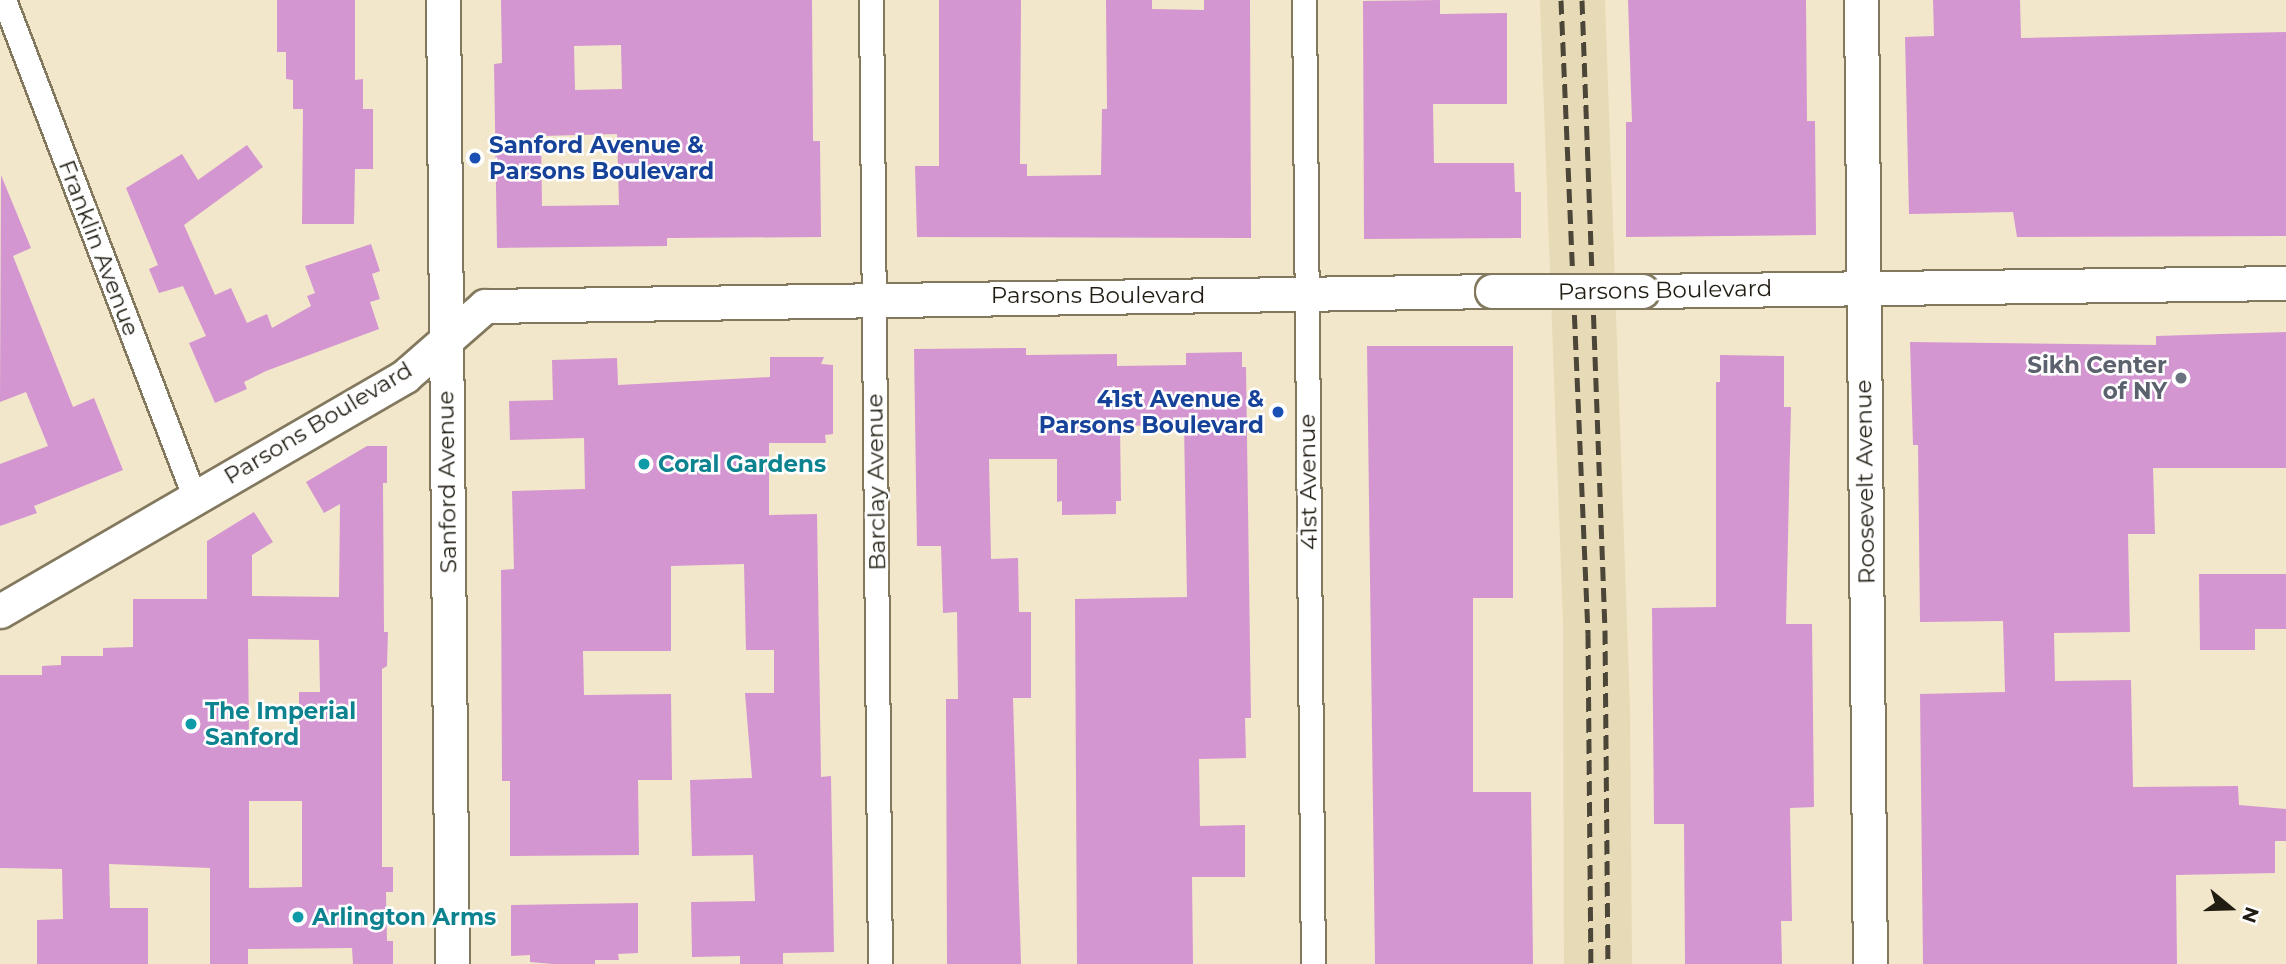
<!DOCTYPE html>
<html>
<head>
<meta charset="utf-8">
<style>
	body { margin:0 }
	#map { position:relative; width:2286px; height:964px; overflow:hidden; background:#f2e7ca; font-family:Montserrat,sans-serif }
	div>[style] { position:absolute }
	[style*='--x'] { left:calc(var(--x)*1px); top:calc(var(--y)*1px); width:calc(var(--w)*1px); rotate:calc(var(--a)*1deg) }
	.built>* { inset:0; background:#e7dab6 }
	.building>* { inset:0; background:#d496d0 }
	.roads { filter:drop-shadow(2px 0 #82785e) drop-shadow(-2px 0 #82785e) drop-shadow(0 2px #82785e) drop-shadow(0 -2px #82785e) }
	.street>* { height:23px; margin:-11.5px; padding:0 11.5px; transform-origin:11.5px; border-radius:11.5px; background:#fff }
	.secondary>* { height:33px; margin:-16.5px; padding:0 16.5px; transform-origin:16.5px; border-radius:16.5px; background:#fff }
	.rail>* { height:5px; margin-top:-2.5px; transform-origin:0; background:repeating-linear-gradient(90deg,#4b4638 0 14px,transparent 0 21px) }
	.bridges { filter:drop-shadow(2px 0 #82785e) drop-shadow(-2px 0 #82785e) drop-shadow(0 2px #82785e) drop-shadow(0 -2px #82785e) }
	.secondary-bridge>* { height:33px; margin:-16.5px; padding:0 16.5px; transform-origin:16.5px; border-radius:16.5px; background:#fff }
	.dots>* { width:19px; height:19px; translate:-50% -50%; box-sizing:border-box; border:4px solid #fff; border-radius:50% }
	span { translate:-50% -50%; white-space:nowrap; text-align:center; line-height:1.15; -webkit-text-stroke:5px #fff; paint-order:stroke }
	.transit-label { font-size:23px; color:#164399; font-weight:700 }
	.left { translate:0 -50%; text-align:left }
	.right { translate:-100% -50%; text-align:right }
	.street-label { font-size:23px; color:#211d13 }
	.worship-label { font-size:23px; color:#5b616d; font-weight:700 }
	.culture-label { font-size:23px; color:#0d838f; font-weight:700 }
	.north { position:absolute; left:2195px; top:873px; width:70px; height:70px; -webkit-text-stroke:5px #fff; paint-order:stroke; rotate:109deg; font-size:19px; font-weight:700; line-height:28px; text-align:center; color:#211d13 }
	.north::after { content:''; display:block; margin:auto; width:24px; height:32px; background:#211d13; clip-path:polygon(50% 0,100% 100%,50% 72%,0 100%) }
</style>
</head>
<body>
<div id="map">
	<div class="built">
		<i style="clip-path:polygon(1540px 0,1605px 0,1630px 710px,1632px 964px,1564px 964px,1563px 623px)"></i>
	</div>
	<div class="building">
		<i style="clip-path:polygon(277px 0,355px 0,355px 80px,363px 79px,363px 109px,373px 109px,373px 169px,355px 169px,354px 224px,302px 224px,303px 109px,293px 109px,293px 80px,286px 79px,286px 52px,277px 52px)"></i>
		<i style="clip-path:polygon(evenodd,501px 0,812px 0,813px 141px,820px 141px,821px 237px,667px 238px,667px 246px,497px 248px,494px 64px,502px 63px,501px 0,621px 45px,622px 89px,575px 90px,574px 46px,621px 45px,501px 0,617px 134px,619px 205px,542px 206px,541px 136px,617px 134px)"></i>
		<i style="clip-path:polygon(939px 0,1021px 0,1020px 164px,1027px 164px,1027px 176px,1101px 175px,1102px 109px,1107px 109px,1106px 0,1152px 0,1152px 9px,1204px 10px,1204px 0,1250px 0,1251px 238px,917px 237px,915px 166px,939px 166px)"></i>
		<i style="clip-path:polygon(1440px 0,1440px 14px,1507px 13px,1507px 104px,1433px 104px,1434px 163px,1514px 163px,1515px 192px,1521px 192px,1521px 238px,1364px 239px,1363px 1px)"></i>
		<i style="clip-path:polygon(1628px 0,1806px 0,1807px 121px,1815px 121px,1816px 235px,1626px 237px,1626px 122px,1632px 122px)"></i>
		<i style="clip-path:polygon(1933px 0,2020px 0,2021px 38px,2286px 32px,2286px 236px,2017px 237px,2013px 212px,1909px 214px,1905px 37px,1934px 36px)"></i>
		<i style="clip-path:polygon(247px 145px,263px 167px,184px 225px,215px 295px,231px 288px,247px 323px,267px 314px,272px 328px,311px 306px,307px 296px,315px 293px,305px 266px,371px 244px,380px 271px,372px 274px,380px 299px,370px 302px,379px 329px,266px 371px,244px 382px,247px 389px,215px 403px,189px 343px,206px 336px,183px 286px,159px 293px,149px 269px,158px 265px,126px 188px,182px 154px,198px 180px)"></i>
		<i style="clip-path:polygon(1px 175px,31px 248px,13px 256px,73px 407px,94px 398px,123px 470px,34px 506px,37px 513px,0 526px,0 464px,48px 446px,26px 392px,0 402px)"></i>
		<i style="clip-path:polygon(2286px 332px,2286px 468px,2153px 468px,2155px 534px,2128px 534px,2130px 632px,2054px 633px,2055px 681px,2131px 680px,2133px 787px,2238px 786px,2239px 805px,2286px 809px,2286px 841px,2275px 841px,2275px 873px,2176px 875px,2177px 964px,1923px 964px,1920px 694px,2005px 692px,2003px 621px,1920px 622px,1918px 445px,1913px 445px,1910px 342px,2156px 345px,2156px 336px)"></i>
		<i style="clip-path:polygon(1367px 346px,1513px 346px,1513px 598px,1473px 598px,1473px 792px,1531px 792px,1533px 964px,1375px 964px)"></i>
		<i style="clip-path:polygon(1026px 348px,1026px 355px,1117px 354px,1117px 366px,1186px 365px,1186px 353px,1242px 352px,1242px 367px,1246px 367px,1251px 718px,1245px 718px,1246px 758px,1199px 759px,1200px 826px,1245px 825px,1245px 877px,1192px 877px,1193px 964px,1077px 964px,1075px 599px,1187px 597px,1184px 425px,1120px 426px,1121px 501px,1116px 501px,1116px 514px,1062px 515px,1062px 501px,1057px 502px,1057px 459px,989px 459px,991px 559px,1018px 558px,1019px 612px,1031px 612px,1031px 698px,1013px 698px,1021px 964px,947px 964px,946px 699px,958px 699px,957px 612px,943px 613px,941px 546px,917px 546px,914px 349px)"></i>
		<i style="clip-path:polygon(1720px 355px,1784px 356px,1784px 407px,1791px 407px,1786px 624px,1812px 624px,1814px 807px,1790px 808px,1792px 921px,1781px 921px,1782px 964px,1685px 964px,1684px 824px,1654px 824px,1652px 608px,1716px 607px,1716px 382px,1720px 382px)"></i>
		<i style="clip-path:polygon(770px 357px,824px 357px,821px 364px,833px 365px,833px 434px,825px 435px,826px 443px,769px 443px,769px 515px,817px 514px,821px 777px,831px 776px,834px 952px,783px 953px,783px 964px,740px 964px,740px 956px,692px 957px,691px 902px,755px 901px,753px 855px,692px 856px,690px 780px,752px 778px,745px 693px,774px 693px,774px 650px,746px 650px,744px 564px,671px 566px,671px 651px,583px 651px,584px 695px,671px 694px,672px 780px,638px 780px,639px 855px,510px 856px,510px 781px,502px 781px,501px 570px,514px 569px,512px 491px,585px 489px,584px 438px,510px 440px,509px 401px,553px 400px,552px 360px,617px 358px,618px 385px,770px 377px)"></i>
		<i style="clip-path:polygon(evenodd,367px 446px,387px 446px,387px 483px,383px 483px,384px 632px,388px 632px,387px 666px,382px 669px,382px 867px,393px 867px,393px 892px,386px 892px,387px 941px,393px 941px,393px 964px,353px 964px,352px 948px,248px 949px,248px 964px,210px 964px,210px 868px,109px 864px,110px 908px,148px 908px,148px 964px,37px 964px,37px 920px,63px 919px,62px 869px,0 868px,0 675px,42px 675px,42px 666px,61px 665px,61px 656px,103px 656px,103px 648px,133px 647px,133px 599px,207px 599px,207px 541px,254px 512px,273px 542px,252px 555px,252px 596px,339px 597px,340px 504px,324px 513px,306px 482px,367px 446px,248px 639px,319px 640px,320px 692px,299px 692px,299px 739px,249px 739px,248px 639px,367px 446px,249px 801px,302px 801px,302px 887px,249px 888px,249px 801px)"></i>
		<i style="clip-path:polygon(2199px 574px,2286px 574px,2286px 629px,2255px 629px,2255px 650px,2200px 650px)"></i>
		<i style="clip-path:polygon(638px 903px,638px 953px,618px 954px,619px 960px,595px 960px,595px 964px,553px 964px,530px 962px,530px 955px,511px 956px,511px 905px)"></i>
	</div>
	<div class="roads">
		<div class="street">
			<i style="--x:4;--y:0;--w:531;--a:69.04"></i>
			<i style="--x:871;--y:0;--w:964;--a:89.47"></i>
			<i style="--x:1304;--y:0;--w:964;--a:89.47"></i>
		</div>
		<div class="secondary">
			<i style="--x:443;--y:0;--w:964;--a:89.47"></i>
			<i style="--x:1861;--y:0;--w:964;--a:89.47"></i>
			<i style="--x:1642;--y:291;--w:644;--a:-0.71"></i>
			<i style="--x:0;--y:611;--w:468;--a:-30.1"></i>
			<i style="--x:405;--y:376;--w:106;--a:-41.2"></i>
			<i style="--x:485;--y:306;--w:1007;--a:-0.85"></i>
		</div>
	</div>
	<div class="rail">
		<i style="--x:1561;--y:0;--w:635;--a:87.56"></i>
		<i style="--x:1588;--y:634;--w:330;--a:89.5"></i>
		<i style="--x:1582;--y:0;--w:630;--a:87.91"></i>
		<i style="--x:1605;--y:630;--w:334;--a:89.5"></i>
	</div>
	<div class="bridges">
		<div class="secondary-bridge">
			<i style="--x:1492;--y:291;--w:150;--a:0"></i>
		</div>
	</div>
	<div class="dots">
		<i style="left:475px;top:158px;background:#1a4fb4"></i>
		<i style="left:2181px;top:378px;background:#6b7280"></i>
		<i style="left:1278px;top:412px;background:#1a4fb4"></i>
		<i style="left:644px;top:464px;background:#0f9aa8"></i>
		<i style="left:191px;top:724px;background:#0f9aa8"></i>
		<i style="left:298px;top:917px;background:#0f9aa8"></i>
	</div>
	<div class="transit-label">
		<span class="left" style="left:489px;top:158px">Sanford Avenue &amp;<br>Parsons Boulevard</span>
		<span class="right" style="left:1264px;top:412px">41st Avenue &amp;<br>Parsons Boulevard</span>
	</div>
	<div class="street-label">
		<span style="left:99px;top:248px;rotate:69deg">Franklin Avenue</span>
		<span style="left:1665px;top:290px;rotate:-1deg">Parsons Boulevard</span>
		<span style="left:1098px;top:295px">Parsons Boulevard</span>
		<span style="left:318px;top:423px;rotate:-31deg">Parsons Boulevard</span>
		<span style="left:447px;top:482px;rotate:-91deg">Sanford Avenue</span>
		<span style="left:876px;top:482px;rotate:-91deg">Barclay Avenue</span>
		<span style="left:1308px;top:482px;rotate:-91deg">41st Avenue</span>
		<span style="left:1865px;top:482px;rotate:-91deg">Roosevelt Avenue</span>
	</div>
	<div class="worship-label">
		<span class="right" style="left:2167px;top:378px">Sikh Center<br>of NY</span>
	</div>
	<div class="culture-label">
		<span class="left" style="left:658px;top:464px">Coral Gardens</span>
		<span class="left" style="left:205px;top:724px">The Imperial<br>Sanford</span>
		<span class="left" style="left:312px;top:917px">Arlington Arms</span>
	</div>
	<div class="north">N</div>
</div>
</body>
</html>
